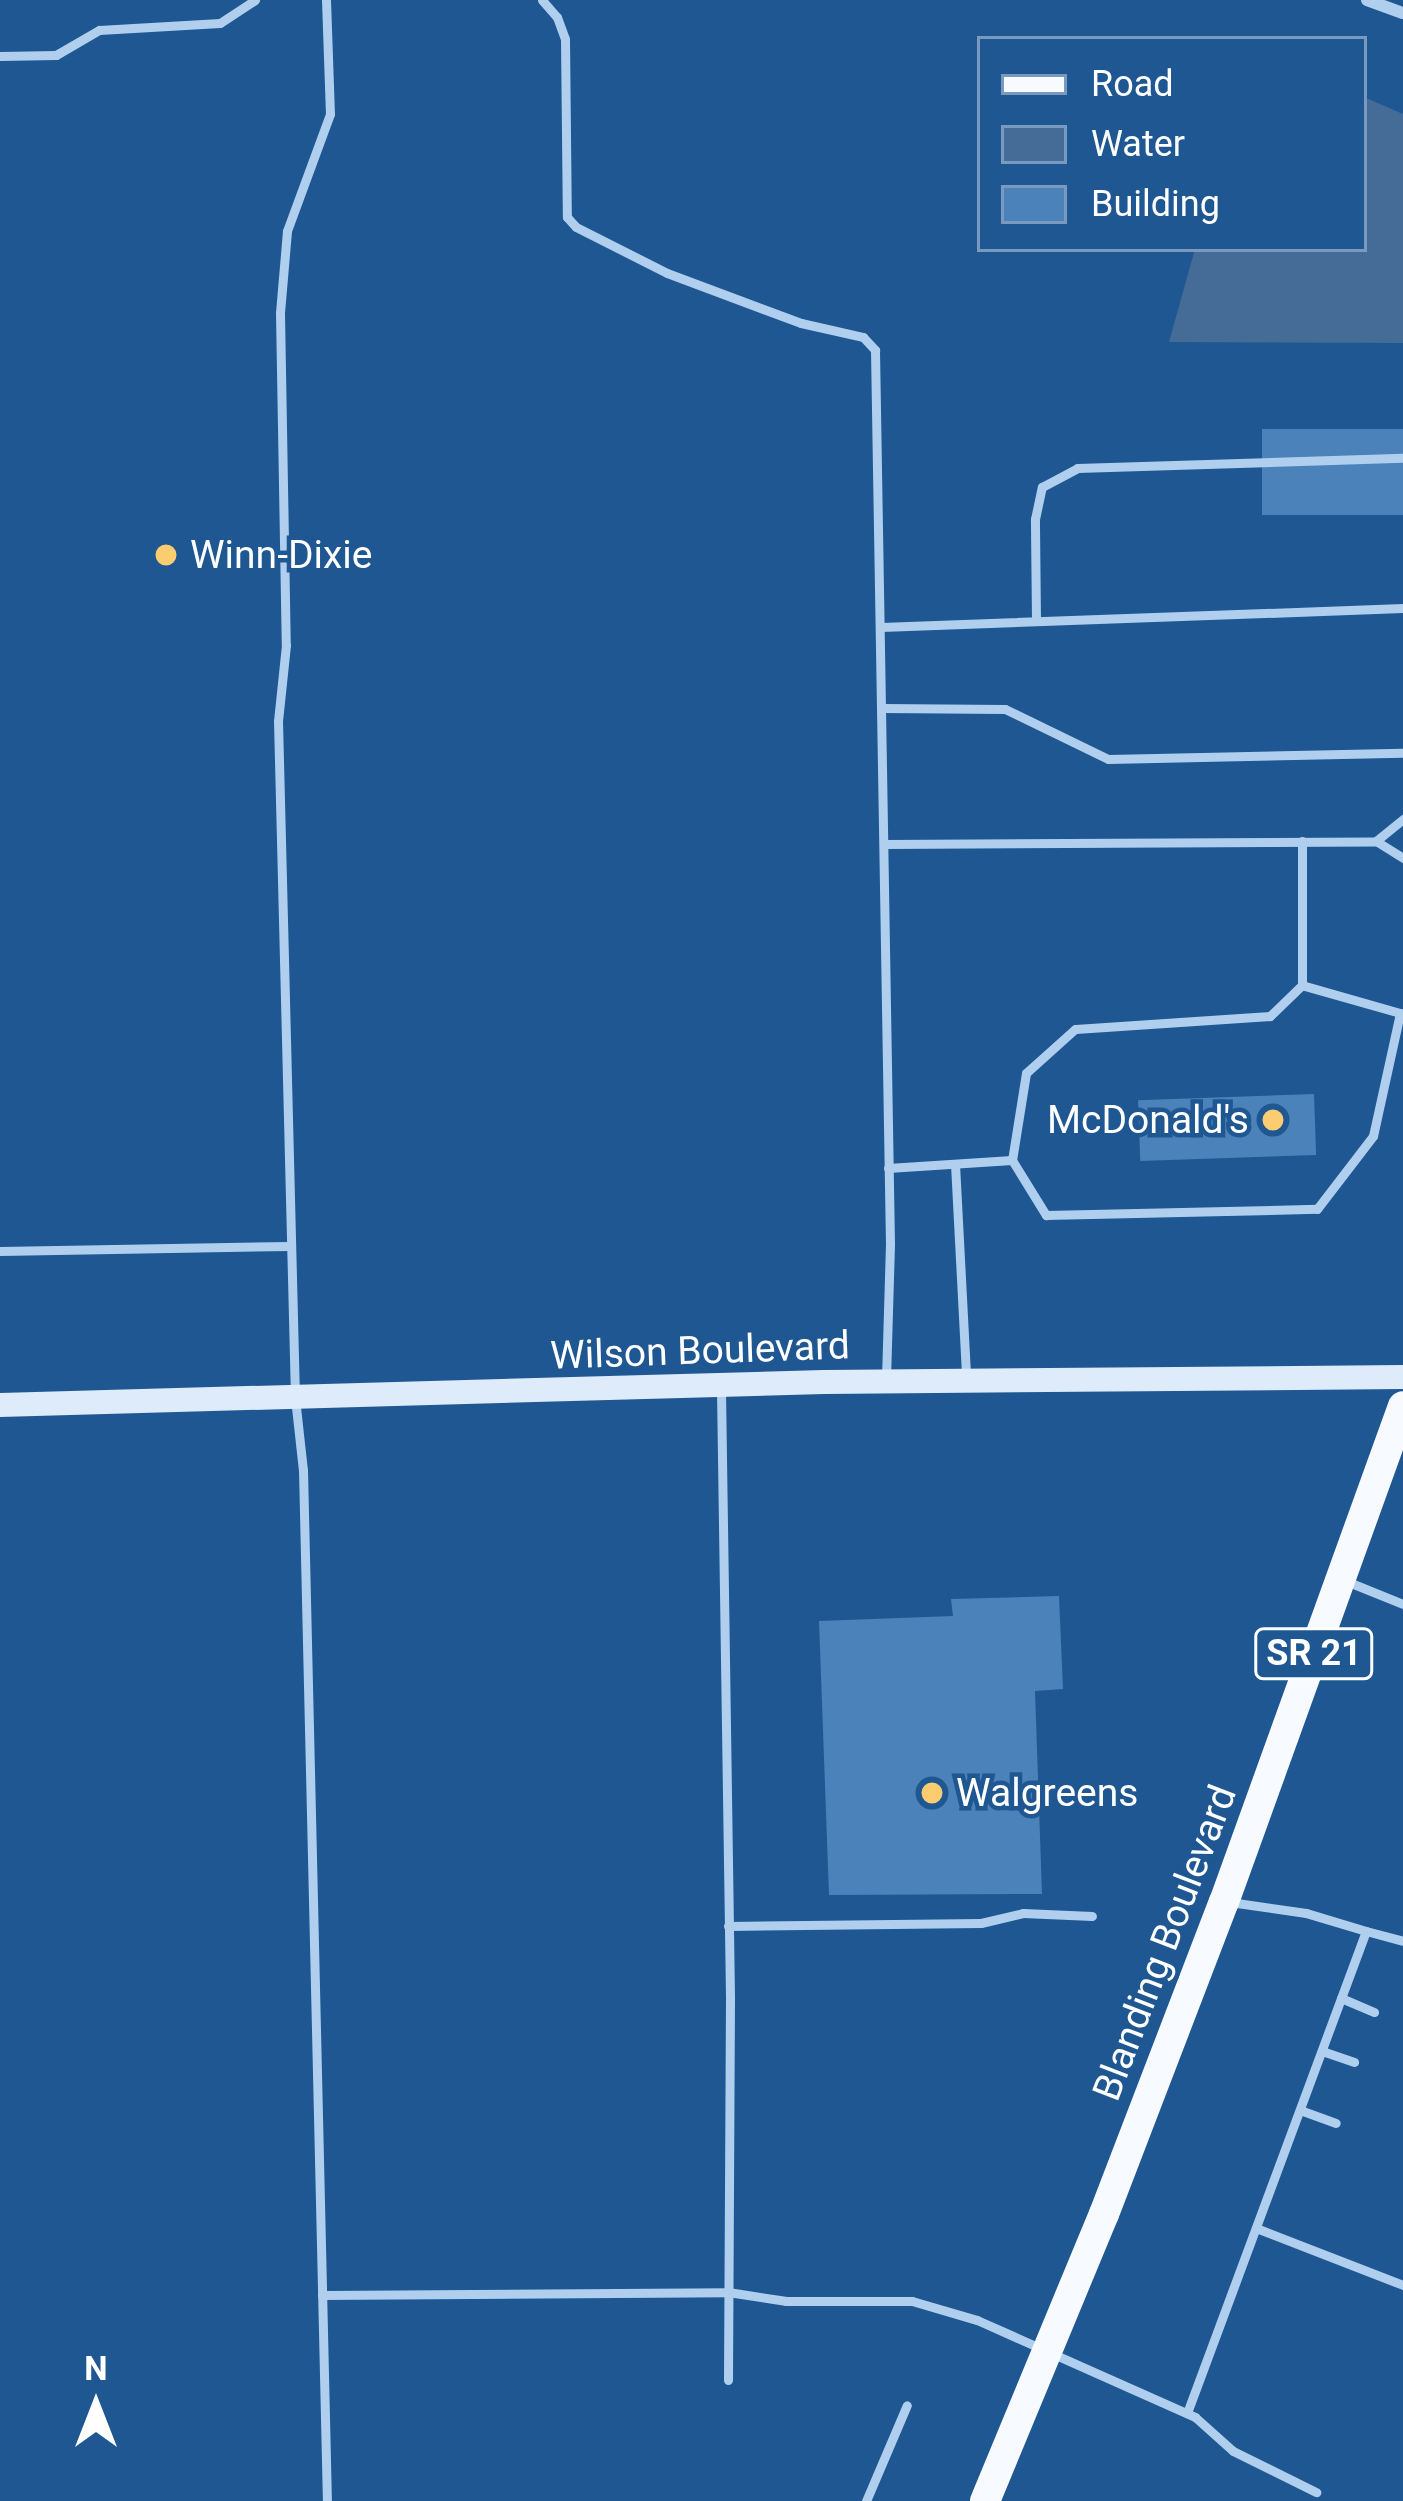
<!DOCTYPE html>
<html>
<head>
<meta charset="utf-8">
<style>
	body { margin:0 }
	#map { position:relative; width:1403px; height:2501px; overflow:hidden; background:#1f5792; font-family:Roboto,sans-serif }
	div>[style] { position:absolute }
	[style*='--x'] { left:calc(var(--x)*1px); top:calc(var(--y)*1px); width:calc(var(--w)*1px); rotate:calc(var(--a)*1deg) }
	.water>* { inset:0; background:#446c96 }
	.building>* { inset:0; background:#4b82ba; transform-origin:0 0 }
	.lane>* { height:9px; margin:-4.5px; padding:0 4.5px; transform-origin:4.5px; border-radius:4.5px; background:#b0cfee }
	.street>* { height:12px; margin:-6px; padding:0 6px; transform-origin:6px; border-radius:6px; background:#b0cfee }
	.secondary>* { height:24px; margin:-12px; padding:0 12px; transform-origin:12px; border-radius:12px; background:#ddebfa }
	.primary>* { height:30px; margin:-15px; padding:0 15px; transform-origin:15px; border-radius:15px; background:#f7faff }
	.dots>* { width:33px; height:33px; translate:-50% -50%; box-sizing:border-box; border:6px solid #1f5792; border-radius:50% }
	span { translate:-50% -50%; white-space:nowrap; text-align:center; line-height:1.15; -webkit-text-stroke:9px #1f5792; paint-order:stroke }
	.shield-label span { padding:3px 9px; background:#1f5792; border:3px solid; border-radius:9px; -webkit-text-stroke-width:0 }
	.shield-label { font-size:36px; color:#fff; font-weight:700 }
	.poi-label { font-size:39px; color:#fff }
	.left { translate:0 -50%; text-align:left }
	.right { translate:-100% -50%; text-align:right }
	.street-label { font-size:39px; color:#fff }
	.legend { position:absolute; left:977px; top:36px; width:390px; height:216px; box-sizing:border-box; background:#1f5792; border:3px solid #799abe; margin:0; padding:15px 21px; list-style:none; font-size:36px; color:#fff }
	.legend li { display:flex; align-items:center; gap:24px; height:60px }
	.legend b { width:60px; border:3px solid #799abe }
	.north { position:absolute; left:36px; top:2345px; width:120px; height:120px; -webkit-text-stroke:9px #1f5792; paint-order:stroke; rotate:0deg; font-size:33px; font-weight:700; line-height:48px; text-align:center; color:#fff }
	.north::after { content:''; display:block; margin:auto; width:42px; height:54px; background:#fff; clip-path:polygon(50% 0,100% 100%,50% 72%,0 100%) }
</style>
</head>
<body>
<div id="map">
	<div class="water">
		<i style="clip-path:polygon(1364px 97px,1403px 114px,1403px 343px,1169px 342px,1195px 249px,1364px 249px)"></i>
	</div>
	<div class="building">
		<i style="left:1403px;top:429px;width:86px;height:141px;rotate:90deg"></i>
		<i style="left:1314px;top:1094px;width:61px;height:176px;rotate:88deg"></i>
		<i style="clip-path:polygon(1059px 1596px,1063px 1689px,1035px 1691px,1042px 1894px,829px 1895px,819px 1621px,953px 1616px,951px 1599px)"></i>
	</div>
	<div class="lane">
		<i style="--x:326;--y:0;--w:114;--a:88"></i>
		<i style="--x:330;--y:114;--w:125;--a:110.2"></i>
		<i style="--x:287;--y:231;--w:82;--a:94.9"></i>
		<i style="--x:280;--y:313;--w:332;--a:89"></i>
		<i style="--x:286;--y:645;--w:76;--a:96"></i>
		<i style="--x:278;--y:721;--w:677;--a:88.56"></i>
		<i style="--x:295;--y:1398;--w:72;--a:83.7"></i>
		<i style="--x:303;--y:1470;--w:1031;--a:88.67"></i>
		<i style="--x:542;--y:0;--w:23;--a:49"></i>
		<i style="--x:557;--y:17;--w:23;--a:70"></i>
		<i style="--x:565;--y:39;--w:178;--a:89.4"></i>
		<i style="--x:567;--y:217;--w:13;--a:48"></i>
		<i style="--x:576;--y:227;--w:102;--a:26.8"></i>
		<i style="--x:667;--y:273;--w:143;--a:20.5"></i>
		<i style="--x:801;--y:323;--w:64;--a:12.7"></i>
		<i style="--x:863;--y:337;--w:18;--a:47"></i>
		<i style="--x:875;--y:350;--w:894;--a:89.04"></i>
		<i style="--x:890;--y:1244;--w:137;--a:91.7"></i>
		<i style="--x:0;--y:56;--w:56;--a:-1"></i>
		<i style="--x:56;--y:55;--w:50;--a:-30.2"></i>
		<i style="--x:99;--y:30;--w:121;--a:-3.3"></i>
		<i style="--x:220;--y:23;--w:42;--a:-33.3"></i>
		<i style="--x:1036;--y:621;--w:102;--a:-90.6"></i>
		<i style="--x:1035;--y:519;--w:33;--a:-78"></i>
		<i style="--x:1042;--y:487;--w:40;--a:-28"></i>
		<i style="--x:1077;--y:468;--w:326;--a:-1.8"></i>
		<i style="--x:881;--y:627;--w:522;--a:-2.08"></i>
		<i style="--x:882;--y:708;--w:123;--a:0.5"></i>
		<i style="--x:1005;--y:709;--w:114;--a:25.9"></i>
		<i style="--x:1108;--y:759;--w:295;--a:-1.2"></i>
		<i style="--x:1302;--y:841;--w:144;--a:90"></i>
		<i style="--x:1302;--y:985;--w:45;--a:135.9"></i>
		<i style="--x:1270;--y:1016;--w:195;--a:176.2"></i>
		<i style="--x:1075;--y:1029;--w:66;--a:138.1"></i>
		<i style="--x:1026;--y:1073;--w:88;--a:99.1"></i>
		<i style="--x:1012;--y:1160;--w:65;--a:58.3"></i>
		<i style="--x:1046;--y:1215;--w:271;--a:-1.3"></i>
		<i style="--x:1317;--y:1209;--w:92;--a:-52.5"></i>
		<i style="--x:1373;--y:1136;--w:126;--a:-77.6"></i>
		<i style="--x:1400;--y:1013;--w:102;--a:-164.1"></i>
		<i style="--x:1376;--y:841;--w:35;--a:-39"></i>
		<i style="--x:884;--y:844;--w:492;--a:-0.3"></i>
		<i style="--x:1376;--y:841;--w:32;--a:32"></i>
		<i style="--x:955;--y:1164;--w:212;--a:87"></i>
		<i style="--x:888;--y:1168;--w:124;--a:-3.7"></i>
		<i style="--x:0;--y:1251;--w:290;--a:-1"></i>
		<i style="--x:721;--y:1390;--w:608;--a:89.15"></i>
		<i style="--x:730;--y:1998;--w:382;--a:90.3"></i>
		<i style="--x:1346;--y:1581;--w:61;--a:22"></i>
		<i style="--x:728;--y:1926;--w:253;--a:-0.7"></i>
		<i style="--x:981;--y:1923;--w:43;--a:-13.4"></i>
		<i style="--x:1023;--y:1913;--w:69;--a:2.5"></i>
		<i style="--x:1366;--y:1931;--w:38;--a:15"></i>
		<i style="--x:1341;--y:1998;--w:36;--a:23"></i>
		<i style="--x:1322;--y:2051;--w:34;--a:19"></i>
		<i style="--x:1300;--y:2110;--w:38;--a:20"></i>
		<i style="--x:1256;--y:2228;--w:158;--a:21.2"></i>
		<i style="--x:322;--y:2295;--w:406;--a:-0.4"></i>
		<i style="--x:728;--y:2292;--w:59;--a:8.8"></i>
		<i style="--x:786;--y:2301;--w:126;--a:0"></i>
		<i style="--x:912;--y:2301;--w:68;--a:16.3"></i>
		<i style="--x:977;--y:2320;--w:239;--a:24"></i>
		<i style="--x:1195;--y:2417;--w:51;--a:41.8"></i>
		<i style="--x:1233;--y:2451;--w:93;--a:26.3"></i>
		<i style="--x:1187;--y:2413;--w:514;--a:-69.63"></i>
		<i style="--x:1366;--y:1931;--w:63;--a:-163.3"></i>
		<i style="--x:1306;--y:1913;--w:77;--a:-171.8"></i>
		<i style="--x:866;--y:2501;--w:104;--a:-66.9"></i>
	</div>
	<div class="street">
		<i style="--x:1367;--y:0;--w:38;--a:20"></i>
	</div>
	<div class="secondary">
		<i style="--x:0;--y:1405;--w:824;--a:-1.6"></i>
		<i style="--x:824;--y:1382;--w:579;--a:-0.49"></i>
	</div>
	<div class="primary">
		<i style="--x:985;--y:2501;--w:311;--a:-67.5"></i>
		<i style="--x:1104;--y:2214;--w:334;--a:-69"></i>
		<i style="--x:1224;--y:1902;--w:527;--a:-70.16"></i>
	</div>
	<div class="dots">
		<i style="left:166px;top:555px;background:#fccc70"></i>
		<i style="left:1273px;top:1120px;background:#fccc70"></i>
		<i style="left:932px;top:1793px;background:#fccc70"></i>
	</div>
	<div class="shield-label">
		<span style="left:1314px;top:1654px">SR 21</span>
	</div>
	<div class="poi-label">
		<span class="left" style="left:190px;top:555px">Winn-Dixie</span>
		<span class="right" style="left:1249px;top:1120px">McDonald's</span>
		<span class="left" style="left:956px;top:1793px">Walgreens</span>
	</div>
	<div class="street-label">
		<span style="left:700px;top:1351px;rotate:-2deg">Wilson Boulevard</span>
		<span style="left:1165px;top:1943px;rotate:-69deg">Blanding Boulevard</span>
	</div>
	<ul class="legend">
	<li><b style="height:15px;background:#f7faff"></b>Road</li>
	<li><b style="height:33px;background:#446c96"></b>Water</li>
	<li><b style="height:33px;background:#4b82ba"></b>Building</li>
	</ul>
	<div class="north">N</div>
</div>
</body>
</html>
